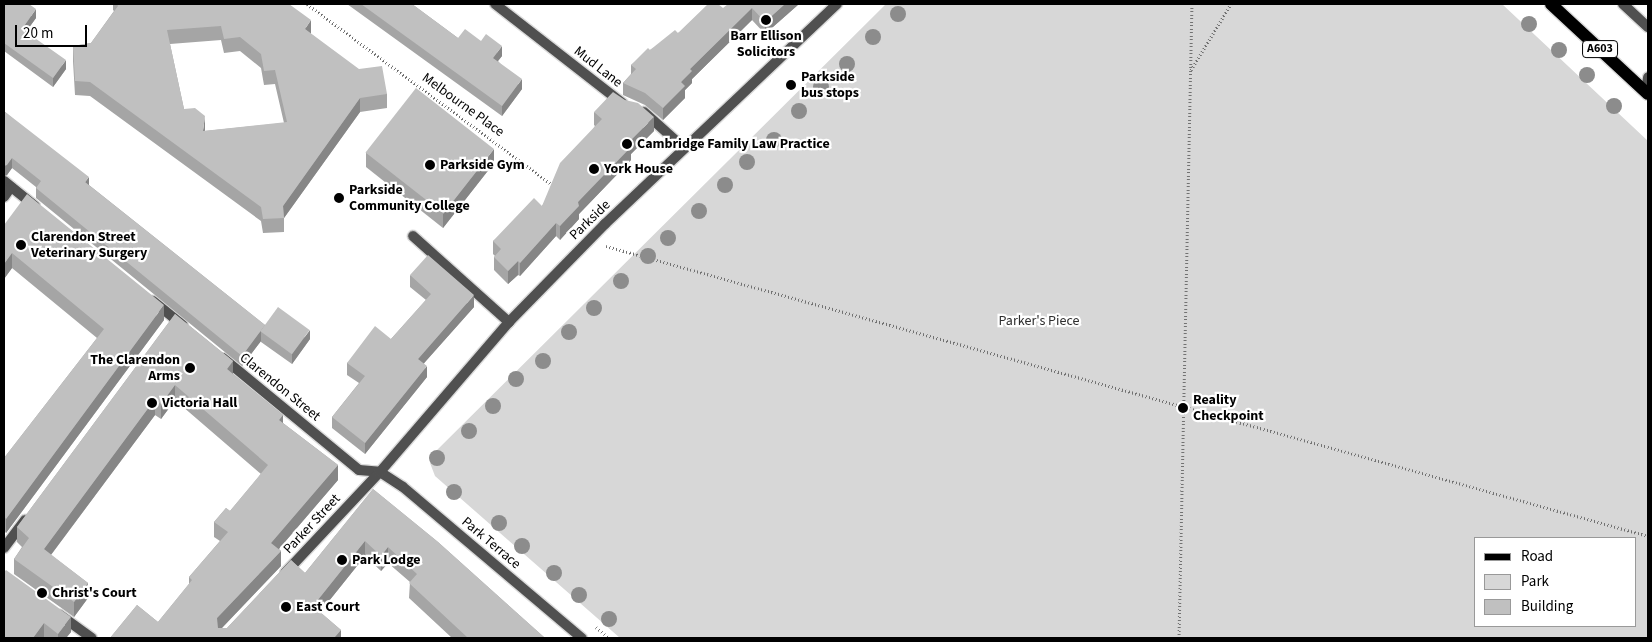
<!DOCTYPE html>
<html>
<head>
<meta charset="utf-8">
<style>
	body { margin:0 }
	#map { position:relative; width:1652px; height:642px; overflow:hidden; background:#fff; font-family:"Source Sans 3",sans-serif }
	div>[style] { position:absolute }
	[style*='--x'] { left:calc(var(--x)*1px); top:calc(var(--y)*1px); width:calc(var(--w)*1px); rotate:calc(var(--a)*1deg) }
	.green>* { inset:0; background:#d7d7d7 }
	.path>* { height:3px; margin-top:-1.5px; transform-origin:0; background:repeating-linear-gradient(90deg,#727272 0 1px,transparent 0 3.5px) }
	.roads { filter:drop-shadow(1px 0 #dbdbdb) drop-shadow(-1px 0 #dbdbdb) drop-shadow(0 1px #dbdbdb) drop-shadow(0 -1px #dbdbdb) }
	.service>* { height:10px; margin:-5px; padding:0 5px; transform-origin:5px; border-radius:5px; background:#505050 }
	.minor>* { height:10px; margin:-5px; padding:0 5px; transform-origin:5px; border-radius:5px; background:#505050 }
	.primary>* { height:12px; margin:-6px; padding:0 6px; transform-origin:6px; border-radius:6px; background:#000 }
	.trees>* { width:16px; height:16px; margin:-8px; border-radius:50%; background:#8c8c8c }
	.wall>* { inset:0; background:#a5a5a5 }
	.shaded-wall>* { inset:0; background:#868686 }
	.building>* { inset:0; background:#c0c0c0; transform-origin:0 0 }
	.dots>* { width:14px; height:14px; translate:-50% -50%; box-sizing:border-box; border:2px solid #fff; border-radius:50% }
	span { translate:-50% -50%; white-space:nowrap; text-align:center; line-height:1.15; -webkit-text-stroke:4.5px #fff; paint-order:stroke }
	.shield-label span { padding:1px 4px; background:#fff; border:1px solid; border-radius:4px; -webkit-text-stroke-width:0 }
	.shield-label { font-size:12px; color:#000; font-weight:700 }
	.poi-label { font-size:14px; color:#000; font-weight:700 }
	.left { translate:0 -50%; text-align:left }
	.right { translate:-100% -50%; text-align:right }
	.street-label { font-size:14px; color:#000 }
	.park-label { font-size:14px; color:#2e2e2e }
	.frame { position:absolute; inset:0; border:5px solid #000; pointer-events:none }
	.legend { position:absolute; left:1474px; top:537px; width:162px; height:90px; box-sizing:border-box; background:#fff; border:1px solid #999; margin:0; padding:6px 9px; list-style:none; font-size:15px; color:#000 }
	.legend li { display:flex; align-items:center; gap:10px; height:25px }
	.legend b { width:25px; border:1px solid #999 }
	.scale { position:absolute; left:15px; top:25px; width:72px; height:22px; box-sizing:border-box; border:2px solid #000; border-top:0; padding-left:6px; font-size:15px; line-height:18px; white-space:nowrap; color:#000; -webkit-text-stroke:4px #fff; paint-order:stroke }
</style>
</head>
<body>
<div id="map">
	<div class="green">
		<i style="clip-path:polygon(evenodd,886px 4px,1502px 4px,1648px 141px,1648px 638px,620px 638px,435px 476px,430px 463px,434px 453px,886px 4px,1476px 538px,1636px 538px,1636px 626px,1476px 626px,1476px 538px)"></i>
	</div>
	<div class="path">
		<i style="--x:307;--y:4;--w:308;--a:36.4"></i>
		<i style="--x:1191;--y:70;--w:77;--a:-58.8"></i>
		<i style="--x:606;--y:246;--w:1082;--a:15.55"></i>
		<i style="--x:596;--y:627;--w:17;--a:40"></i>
		<i style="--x:1179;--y:638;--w:634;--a:-88.83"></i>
	</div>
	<div class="roads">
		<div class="service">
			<i style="--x:495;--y:4;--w:161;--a:37.9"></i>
			<i style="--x:1623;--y:4;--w:34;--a:43"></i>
			<i style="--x:1646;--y:92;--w:15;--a:-82"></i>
			<i style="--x:644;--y:112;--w:54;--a:42"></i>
			<i style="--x:413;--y:236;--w:129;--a:41.9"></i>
			<i style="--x:60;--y:615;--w:39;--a:36"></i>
		</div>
		<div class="minor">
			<i style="--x:4;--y:181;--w:40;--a:39"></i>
			<i style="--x:4;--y:197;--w:12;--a:-55"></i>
			<i style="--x:153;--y:301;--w:38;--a:39"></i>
			<i style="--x:223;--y:358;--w:176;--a:39.5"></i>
			<i style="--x:359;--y:470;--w:21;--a:5"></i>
			<i style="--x:380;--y:472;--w:27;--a:33"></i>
			<i style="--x:403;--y:487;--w:234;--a:40.2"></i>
			<i style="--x:4;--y:548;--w:35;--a:-53"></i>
			<i style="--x:285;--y:573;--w:139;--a:-46.8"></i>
			<i style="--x:380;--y:472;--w:198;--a:-49.3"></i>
			<i style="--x:509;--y:322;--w:137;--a:-45.6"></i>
			<i style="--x:605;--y:224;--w:320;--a:-43.5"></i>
		</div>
		<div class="primary">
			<i style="--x:1551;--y:4;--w:132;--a:42.9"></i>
		</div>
	</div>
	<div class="trees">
		<i style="left:898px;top:14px"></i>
		<i style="left:1529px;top:24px"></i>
		<i style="left:873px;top:37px"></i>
		<i style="left:1559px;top:50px"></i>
		<i style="left:847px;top:64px"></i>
		<i style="left:1587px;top:75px"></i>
		<i style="left:821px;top:87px"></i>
		<i style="left:1614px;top:106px"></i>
		<i style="left:799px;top:111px"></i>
		<i style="left:774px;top:140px"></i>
		<i style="left:747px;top:162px"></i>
		<i style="left:725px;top:185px"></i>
		<i style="left:699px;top:211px"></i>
		<i style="left:668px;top:238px"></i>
		<i style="left:648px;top:256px"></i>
		<i style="left:621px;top:281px"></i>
		<i style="left:594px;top:308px"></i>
		<i style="left:569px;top:332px"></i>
		<i style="left:543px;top:361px"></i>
		<i style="left:516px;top:379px"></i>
		<i style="left:493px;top:406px"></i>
		<i style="left:469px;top:431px"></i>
		<i style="left:437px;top:458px"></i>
		<i style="left:454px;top:492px"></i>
		<i style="left:499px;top:523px"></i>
		<i style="left:522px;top:546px"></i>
		<i style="left:554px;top:573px"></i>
		<i style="left:579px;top:595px"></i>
		<i style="left:609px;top:619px"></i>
	</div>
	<div class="wall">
		<i style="clip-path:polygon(4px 4px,36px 18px,26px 32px,66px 69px,53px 87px,4px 51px)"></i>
		<i style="clip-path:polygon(evenodd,113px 4px,289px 4px,311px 34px,387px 94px,387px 108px,360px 112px,284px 218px,284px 232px,263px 233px,261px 221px,90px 96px,75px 95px,73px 61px,73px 46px,91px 43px,114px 11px,113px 10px,113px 4px,221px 40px,224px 53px,240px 51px,261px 68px,264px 85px,275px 84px,284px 123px,205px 131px,184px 109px,170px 44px,221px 40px)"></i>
		<i style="clip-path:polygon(347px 4px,412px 4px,458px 38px,481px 41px,502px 56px,498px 61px,522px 89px,502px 116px)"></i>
		<i style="clip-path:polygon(799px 4px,765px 34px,752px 20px,692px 79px,692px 83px,685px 90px,685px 98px,663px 120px,645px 105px,623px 95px,623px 83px,631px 74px,631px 65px,650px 50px,678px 33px,723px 8px)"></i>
		<i style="clip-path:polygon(4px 111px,89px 185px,265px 325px,310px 339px,292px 364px,261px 342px,261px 341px,242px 366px,36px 198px,36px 187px,12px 168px,7px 175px,4px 176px)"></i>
		<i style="clip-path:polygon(594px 112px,654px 131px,631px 154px,631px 160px,579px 214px,579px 219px,560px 240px,556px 236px,520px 276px,518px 275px,508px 284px,494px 270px,494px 257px,495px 256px,493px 254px,493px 241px,542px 206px,595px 126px,594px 125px)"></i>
		<i style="clip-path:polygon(366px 153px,494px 163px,443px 228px,366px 167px)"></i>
		<i style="clip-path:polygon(4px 225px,164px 320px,6px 533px,4px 531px,4px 458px,97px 338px,12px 268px,4px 279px)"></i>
		<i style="clip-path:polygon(410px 275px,474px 307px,424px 363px,427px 377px,365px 454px,332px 428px,332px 417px,359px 383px,347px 375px,347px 363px,391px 339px,426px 300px,410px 287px)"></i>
		<i style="clip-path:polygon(175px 314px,233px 361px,233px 374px,283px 415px,283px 423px,338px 465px,338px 480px,279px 549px,281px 551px,281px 566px,222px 628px,227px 628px,291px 560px,305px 573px,373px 489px,438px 542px,545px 638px,452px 638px,409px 598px,410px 582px,388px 563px,381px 571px,365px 556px,320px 612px,341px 630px,341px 638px,110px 638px,137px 605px,158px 622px,189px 584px,189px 577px,220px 541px,214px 537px,214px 522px,226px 508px,230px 511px,261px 474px,175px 400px,161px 419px,155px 415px,51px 555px,88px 583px,88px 598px,74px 617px,14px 574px,14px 559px,22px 547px,17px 542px,17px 527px)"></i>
		<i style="clip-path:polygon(4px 572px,71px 632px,66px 638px,4px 638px)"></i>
	</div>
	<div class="shaded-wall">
		<i style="clip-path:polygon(785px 4px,799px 4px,765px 34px,765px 22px)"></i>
		<i style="clip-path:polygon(752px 8px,752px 20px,692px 79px,692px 83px,685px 90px,685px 98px,663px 120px,663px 108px,690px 69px)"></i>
		<i style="clip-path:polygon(36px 9px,36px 18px,22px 37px,22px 29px)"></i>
		<i style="clip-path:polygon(311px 20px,311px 34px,305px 29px)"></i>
		<i style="clip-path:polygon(502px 46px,502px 56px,493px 67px,493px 58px)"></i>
		<i style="clip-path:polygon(66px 60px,66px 69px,53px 87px,53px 78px)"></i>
		<i style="clip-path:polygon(522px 79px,522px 89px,502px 116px,502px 106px)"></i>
		<i style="clip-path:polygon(360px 98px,360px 112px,284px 218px,283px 206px)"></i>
		<i style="clip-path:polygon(205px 116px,205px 130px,203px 146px,203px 131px)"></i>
		<i style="clip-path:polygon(654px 117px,654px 131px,631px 154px,631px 160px,579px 214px,579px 219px,560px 240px,560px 226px,578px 202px,627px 144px)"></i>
		<i style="clip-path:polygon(494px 149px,494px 163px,443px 228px,443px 214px)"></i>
		<i style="clip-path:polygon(12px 158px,12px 168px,7px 175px,4px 176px,4px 166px)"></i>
		<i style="clip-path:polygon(89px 177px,89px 187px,85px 182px)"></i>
		<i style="clip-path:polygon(556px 223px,556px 236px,520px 276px,520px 263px)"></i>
		<i style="clip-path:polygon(12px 253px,12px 268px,4px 279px,4px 264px)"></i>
		<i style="clip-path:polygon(518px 261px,518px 275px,508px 284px,508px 271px)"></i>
		<i style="clip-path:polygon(474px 295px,474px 307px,418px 370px,418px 359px)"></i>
		<i style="clip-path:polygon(164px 305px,164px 320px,6px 533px,6px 519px)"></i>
		<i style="clip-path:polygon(265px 325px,261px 332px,261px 341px,242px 366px,242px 356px)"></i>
		<i style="clip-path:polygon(310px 330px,310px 339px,292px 364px,292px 354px)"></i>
		<i style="clip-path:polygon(233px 361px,233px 377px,227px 369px)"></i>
		<i style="clip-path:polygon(427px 366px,427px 377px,365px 454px,365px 443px)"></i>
		<i style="clip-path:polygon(175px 385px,175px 400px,161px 419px,161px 404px)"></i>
		<i style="clip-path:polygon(155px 399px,155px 415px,44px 564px,44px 549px)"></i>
		<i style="clip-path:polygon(283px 415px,283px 430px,279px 420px)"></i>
		<i style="clip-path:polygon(338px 465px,338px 480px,271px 558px,271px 543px)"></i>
		<i style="clip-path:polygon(365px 541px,365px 556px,313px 621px,313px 606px)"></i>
		<i style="clip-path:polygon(388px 547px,388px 563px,381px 571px,381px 556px)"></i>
		<i style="clip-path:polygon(281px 551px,281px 566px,217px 633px,217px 618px)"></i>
		<i style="clip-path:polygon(88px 583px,88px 598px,74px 617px,74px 602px)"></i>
		<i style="clip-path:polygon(71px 617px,71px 632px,66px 638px,58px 638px,58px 634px)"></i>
		<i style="clip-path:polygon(44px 623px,44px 638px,33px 638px)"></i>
		<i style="clip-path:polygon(341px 630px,341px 638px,334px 638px)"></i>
	</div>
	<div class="building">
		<i style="clip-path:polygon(4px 4px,29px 4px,36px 9px,22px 29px,66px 60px,53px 78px,4px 43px)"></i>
		<i style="clip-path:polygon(evenodd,117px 4px,289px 4px,311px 20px,305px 29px,359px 69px,382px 66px,387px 94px,360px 98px,283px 206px,284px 218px,263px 219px,261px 207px,90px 82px,75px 81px,73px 46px,91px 43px,118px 6px,117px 4px,221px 26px,224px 39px,240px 37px,261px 54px,264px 71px,275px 70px,287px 122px,203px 131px,205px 116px,195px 108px,184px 109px,167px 30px,221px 26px)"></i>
		<i style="clip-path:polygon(361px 4px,412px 4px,458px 38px,465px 29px,481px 41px,486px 34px,502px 46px,493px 58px,522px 79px,502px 106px)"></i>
		<i style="clip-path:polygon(708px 4px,718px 4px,723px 8px,728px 4px,785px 4px,765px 22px,752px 8px,690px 69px,692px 71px,681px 82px,685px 86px,663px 108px,645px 93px,623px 83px,636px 69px,631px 65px,648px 48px,650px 50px,675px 30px,678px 33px)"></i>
		<i style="left:416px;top:88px;width:99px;height:82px;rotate:38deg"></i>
		<i style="clip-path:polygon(613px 92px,625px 100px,638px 103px,654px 117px,627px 144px,631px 147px,578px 202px,579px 206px,560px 226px,556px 223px,520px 263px,518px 261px,508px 271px,494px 257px,501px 249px,493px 241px,534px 198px,542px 206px,560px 163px,602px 119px,594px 112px)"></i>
		<i style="clip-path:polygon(4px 111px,89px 177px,85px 182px,265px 325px,242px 356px,36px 188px,41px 181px,12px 158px,7px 165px,4px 166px)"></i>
		<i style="clip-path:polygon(27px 194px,164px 305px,6px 519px,4px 516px,4px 458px,104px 329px,12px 253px,4px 264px,4px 225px)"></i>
		<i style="clip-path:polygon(428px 255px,474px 295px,418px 359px,427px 366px,365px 443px,332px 417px,365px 376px,347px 363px,375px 326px,391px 339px,431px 294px,410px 275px)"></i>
		<i style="left:278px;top:307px;width:39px;height:30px;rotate:36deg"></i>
		<i style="clip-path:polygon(175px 314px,233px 361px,227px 369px,283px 415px,279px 420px,338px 465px,271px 543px,281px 551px,217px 618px,218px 628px,227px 628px,291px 560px,305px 573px,373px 489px,438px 542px,545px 638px,468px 638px,409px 583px,417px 574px,388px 547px,381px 556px,365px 541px,313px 606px,341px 630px,334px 638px,110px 638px,137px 605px,158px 622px,192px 580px,189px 577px,228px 532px,214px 522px,226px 508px,230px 511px,268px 465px,175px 385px,161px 404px,155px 399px,44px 549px,88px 583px,74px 602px,14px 559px,29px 538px,17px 527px)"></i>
		<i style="clip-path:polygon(6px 570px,71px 617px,58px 634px,44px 623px,33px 638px,4px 638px,4px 572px)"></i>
	</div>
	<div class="dots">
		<i style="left:766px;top:20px;background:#000"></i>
		<i style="left:791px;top:85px;background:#000"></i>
		<i style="left:627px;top:144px;background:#000"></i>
		<i style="left:430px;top:165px;background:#000"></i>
		<i style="left:594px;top:169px;background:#000"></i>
		<i style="left:339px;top:198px;background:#000"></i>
		<i style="left:21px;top:245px;background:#000"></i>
		<i style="left:190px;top:368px;background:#000"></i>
		<i style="left:152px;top:403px;background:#000"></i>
		<i style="left:1183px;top:408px;background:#000"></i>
		<i style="left:342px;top:560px;background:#000"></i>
		<i style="left:42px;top:593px;background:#000"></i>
		<i style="left:286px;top:607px;background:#000"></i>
	</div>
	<div class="shield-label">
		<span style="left:1600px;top:49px">A603</span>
	</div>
	<div class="poi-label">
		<span style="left:766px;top:44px">Barr Ellison<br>Solicitors</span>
		<span class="left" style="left:801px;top:85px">Parkside<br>bus stops</span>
		<span class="left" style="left:637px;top:144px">Cambridge Family Law Practice</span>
		<span class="left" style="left:440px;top:165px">Parkside Gym</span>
		<span class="left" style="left:604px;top:169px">York House</span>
		<span class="left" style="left:349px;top:198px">Parkside<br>Community College</span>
		<span class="left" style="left:31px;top:245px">Clarendon Street<br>Veterinary Surgery</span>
		<span class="right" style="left:180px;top:368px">The Clarendon<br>Arms</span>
		<span class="left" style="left:1193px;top:408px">Reality<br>Checkpoint</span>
		<span class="left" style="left:162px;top:403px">Victoria Hall</span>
		<span class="left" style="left:352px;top:560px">Park Lodge</span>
		<span class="left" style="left:52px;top:593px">Christ's Court</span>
		<span class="left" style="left:296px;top:607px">East Court</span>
	</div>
	<div class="street-label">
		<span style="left:598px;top:67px;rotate:38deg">Mud Lane</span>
		<span style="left:463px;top:105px;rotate:36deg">Melbourne Place</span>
		<span style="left:590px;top:220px;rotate:-44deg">Parkside</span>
		<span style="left:280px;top:387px;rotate:39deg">Clarendon Street</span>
		<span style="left:312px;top:524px;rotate:-47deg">Parker Street</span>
		<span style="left:491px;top:543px;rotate:40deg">Park Terrace</span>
	</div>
	<div class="park-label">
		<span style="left:1039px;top:321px">Parker's Piece</span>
	</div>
	<div class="frame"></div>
	<ul class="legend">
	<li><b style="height:6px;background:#000"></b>Road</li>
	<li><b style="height:14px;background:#d7d7d7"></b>Park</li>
	<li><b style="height:14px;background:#c0c0c0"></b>Building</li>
	</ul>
	<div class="scale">20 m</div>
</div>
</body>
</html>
